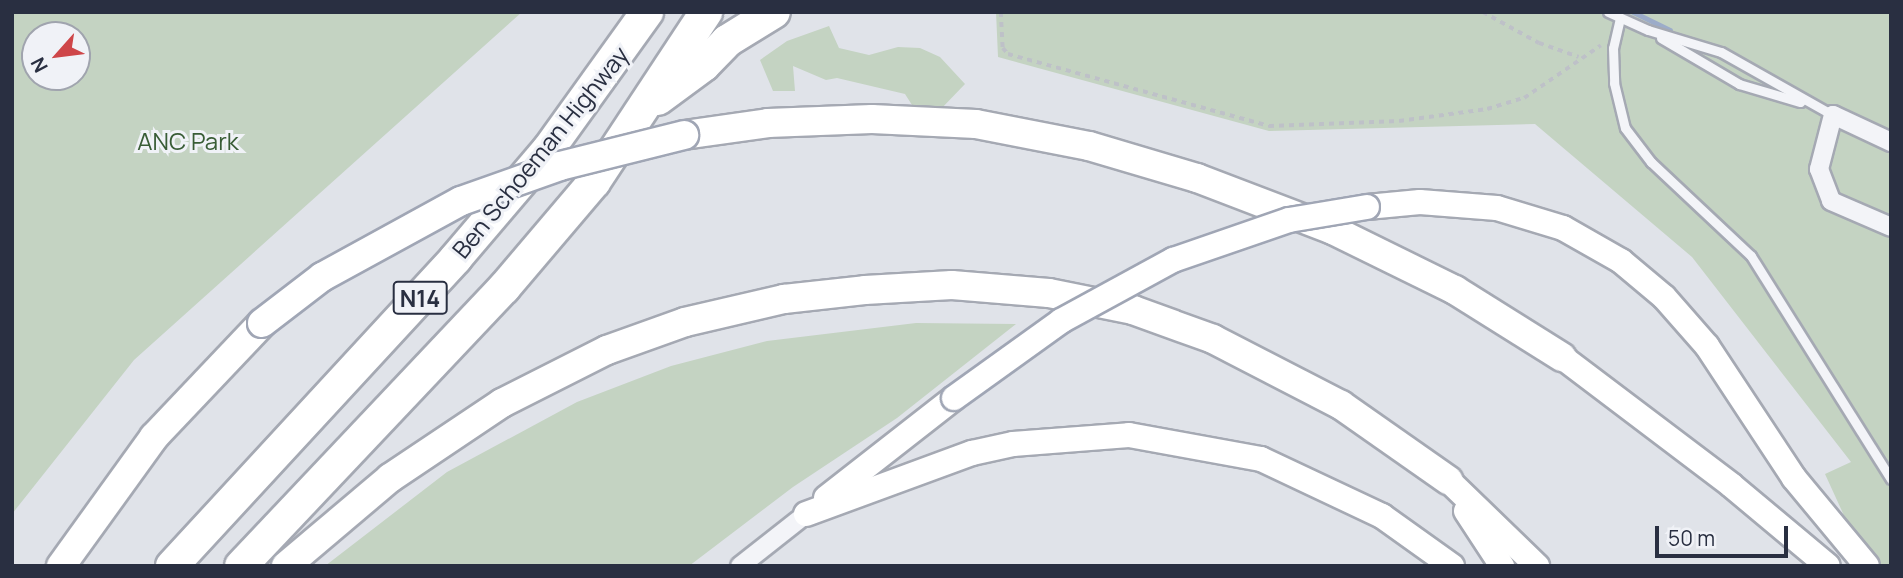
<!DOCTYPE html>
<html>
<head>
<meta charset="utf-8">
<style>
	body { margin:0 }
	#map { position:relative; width:1903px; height:578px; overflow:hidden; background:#e0e3e9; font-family:Manrope,sans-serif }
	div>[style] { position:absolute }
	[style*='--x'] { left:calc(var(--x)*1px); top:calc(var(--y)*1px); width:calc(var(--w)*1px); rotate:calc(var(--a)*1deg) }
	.green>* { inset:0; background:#c4d3c2 }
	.stream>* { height:5px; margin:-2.5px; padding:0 2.5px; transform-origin:2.5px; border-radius:2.5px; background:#9cacc9 }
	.path>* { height:3.5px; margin-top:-1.75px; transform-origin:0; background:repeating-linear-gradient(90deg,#bec1c8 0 5px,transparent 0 10px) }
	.roads { filter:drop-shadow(2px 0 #a5a9b3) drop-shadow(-2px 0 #a5a9b3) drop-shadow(0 2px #a5a9b3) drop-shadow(0 -2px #a5a9b3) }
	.lane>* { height:9px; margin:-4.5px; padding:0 4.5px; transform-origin:4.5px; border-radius:4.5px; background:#f3f4f8 }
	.street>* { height:18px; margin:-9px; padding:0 9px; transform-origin:9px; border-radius:9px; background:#f3f4f8 }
	.secondary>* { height:24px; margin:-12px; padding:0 12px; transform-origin:12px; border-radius:12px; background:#fff }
	.primary>* { height:28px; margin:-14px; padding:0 14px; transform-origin:14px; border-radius:14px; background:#fff }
	.highway>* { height:32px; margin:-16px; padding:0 16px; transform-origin:16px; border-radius:16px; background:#fff }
	.bridges { filter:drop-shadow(2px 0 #a0a6b5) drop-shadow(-2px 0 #a0a6b5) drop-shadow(0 2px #a0a6b5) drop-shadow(0 -2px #a0a6b5) }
	.secondary-bridge>* { height:24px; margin:-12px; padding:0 12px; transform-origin:12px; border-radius:12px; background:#fff }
	.primary-bridge>* { height:28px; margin:-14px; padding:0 14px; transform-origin:14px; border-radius:14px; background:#fff }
	span { translate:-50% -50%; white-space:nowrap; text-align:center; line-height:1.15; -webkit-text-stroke:6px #f0f2f7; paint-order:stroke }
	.shield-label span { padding:2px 5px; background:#f0f2f7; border:2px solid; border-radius:5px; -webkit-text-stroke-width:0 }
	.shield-label { font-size:23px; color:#292f41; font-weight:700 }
	.park-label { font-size:24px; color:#395d36 }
	.street-label { font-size:24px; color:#292f41 }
	.frame { position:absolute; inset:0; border:14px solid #292f41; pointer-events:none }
	.north { position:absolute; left:21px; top:21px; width:70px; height:70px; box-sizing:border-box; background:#f0f2f7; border:2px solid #a0a4ae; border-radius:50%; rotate:242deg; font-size:19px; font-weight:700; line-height:28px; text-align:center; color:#292f41 }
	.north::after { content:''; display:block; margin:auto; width:24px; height:32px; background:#ce4649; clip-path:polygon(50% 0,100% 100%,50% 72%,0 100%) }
	.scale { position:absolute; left:1655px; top:526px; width:133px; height:32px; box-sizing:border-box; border:4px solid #292f41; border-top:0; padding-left:9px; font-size:21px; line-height:24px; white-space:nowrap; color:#292f41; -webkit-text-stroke:5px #f0f2f7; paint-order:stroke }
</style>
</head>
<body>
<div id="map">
	<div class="green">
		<i style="clip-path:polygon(evenodd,12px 12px,522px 12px,134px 360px,12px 514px,12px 12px,35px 35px,77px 35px,77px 77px,35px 77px,35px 35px)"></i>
		<i style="clip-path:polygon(996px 12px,1891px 12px,1891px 566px,1881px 566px,1852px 533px,1825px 474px,1851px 462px,1692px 257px,1535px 124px,1269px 131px,998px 57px)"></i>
		<i style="clip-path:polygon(829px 26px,839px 48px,869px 55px,898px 47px,920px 48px,940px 57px,965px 84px,939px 111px,919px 116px,905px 94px,837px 78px,826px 80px,793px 66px,795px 91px,773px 91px,760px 60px,787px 41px)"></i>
		<i style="clip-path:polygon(916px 323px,1016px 324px,897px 418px,793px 487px,689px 566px,325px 566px,447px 472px,577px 402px,671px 366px,767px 341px)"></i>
	</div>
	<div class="stream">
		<i style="--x:1633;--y:12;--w:41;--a:25.9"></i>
	</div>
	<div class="path">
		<i style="--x:1001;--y:12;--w:36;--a:87"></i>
		<i style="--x:1003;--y:48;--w:8;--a:50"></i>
		<i style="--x:1008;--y:54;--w:271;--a:15.4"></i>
		<i style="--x:1269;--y:126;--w:130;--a:-2.2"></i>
		<i style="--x:1399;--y:121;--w:89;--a:-7.8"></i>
		<i style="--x:1487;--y:109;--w:39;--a:-17"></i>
		<i style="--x:1524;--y:98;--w:93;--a:-34.5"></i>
		<i style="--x:1483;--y:12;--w:64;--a:29"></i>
		<i style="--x:1539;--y:43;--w:42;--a:19.3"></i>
	</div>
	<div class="roads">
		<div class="lane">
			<i style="--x:1608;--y:12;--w:44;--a:24.2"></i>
			<i style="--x:1648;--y:30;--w:76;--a:16.8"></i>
			<i style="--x:1721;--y:52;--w:129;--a:29.4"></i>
			<i style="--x:1620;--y:18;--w:31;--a:103"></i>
			<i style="--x:1613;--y:48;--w:35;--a:88"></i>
			<i style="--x:1614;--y:83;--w:46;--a:76.3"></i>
			<i style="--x:1625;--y:128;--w:43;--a:52.6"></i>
			<i style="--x:1651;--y:162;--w:137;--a:43.2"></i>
			<i style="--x:1751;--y:256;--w:263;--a:57.9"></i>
			<i style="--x:1661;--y:38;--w:91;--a:30.5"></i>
			<i style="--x:1739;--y:84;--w:64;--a:16.4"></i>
		</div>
		<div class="street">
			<i style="--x:1891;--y:142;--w:64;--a:-155"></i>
			<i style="--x:1833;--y:115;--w:56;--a:104.5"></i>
			<i style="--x:1819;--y:169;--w:34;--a:69"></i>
			<i style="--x:1831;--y:201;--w:65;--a:23.4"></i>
			<i style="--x:740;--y:566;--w:84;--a:-38.2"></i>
		</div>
		<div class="secondary">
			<i style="--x:1367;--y:207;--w:53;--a:-5.4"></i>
			<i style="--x:1420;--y:202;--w:77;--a:4.5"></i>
			<i style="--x:1497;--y:208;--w:69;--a:16.9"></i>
			<i style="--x:1563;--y:228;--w:67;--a:29.6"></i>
			<i style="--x:1621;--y:261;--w:56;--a:39.9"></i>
			<i style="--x:1664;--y:297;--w:65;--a:48.7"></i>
			<i style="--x:1707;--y:346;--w:158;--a:56.6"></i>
			<i style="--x:1794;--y:478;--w:114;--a:50.3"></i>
			<i style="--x:1562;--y:357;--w:212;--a:37.1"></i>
			<i style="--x:1731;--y:485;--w:126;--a:39.9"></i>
			<i style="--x:1448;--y:480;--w:124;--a:44"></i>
			<i style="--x:826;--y:498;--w:162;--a:-38"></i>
			<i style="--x:1466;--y:511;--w:66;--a:56.8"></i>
			<i style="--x:806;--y:514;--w:177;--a:-20.2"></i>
			<i style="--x:972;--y:453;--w:42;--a:-12.4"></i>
			<i style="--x:1013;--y:444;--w:116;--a:-4.4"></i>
			<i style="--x:1129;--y:435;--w:134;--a:10.3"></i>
			<i style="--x:1261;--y:459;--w:134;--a:25.2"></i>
			<i style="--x:1382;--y:516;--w:86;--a:35.5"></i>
		</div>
		<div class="primary">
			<i style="--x:684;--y:135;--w:85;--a:-8.1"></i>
			<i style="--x:768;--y:123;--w:104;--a:-2.2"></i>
			<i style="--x:872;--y:119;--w:104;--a:2.8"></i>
			<i style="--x:976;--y:124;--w:115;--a:11"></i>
			<i style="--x:1089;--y:146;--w:113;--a:16.5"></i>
			<i style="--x:1197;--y:178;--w:146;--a:20.9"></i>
			<i style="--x:1333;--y:230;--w:136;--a:26.2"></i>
			<i style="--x:1455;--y:290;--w:126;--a:32.1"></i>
			<i style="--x:61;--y:566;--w:159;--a:-54.2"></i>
			<i style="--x:154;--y:437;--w:157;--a:-46.5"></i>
			<i style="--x:286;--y:566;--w:136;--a:-40.2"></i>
			<i style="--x:390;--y:478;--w:135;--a:-33.8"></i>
			<i style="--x:502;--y:403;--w:118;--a:-26.8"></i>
			<i style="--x:607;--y:350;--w:83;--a:-19.7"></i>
			<i style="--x:685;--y:322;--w:102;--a:-13.1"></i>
			<i style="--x:784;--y:299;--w:81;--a:-6.3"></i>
			<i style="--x:865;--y:290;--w:87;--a:-3.3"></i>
			<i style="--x:952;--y:285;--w:97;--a:4.7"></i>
			<i style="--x:1049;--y:293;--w:86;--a:11.4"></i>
			<i style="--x:1133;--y:310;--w:85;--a:19.9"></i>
			<i style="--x:1213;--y:339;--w:144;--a:27.3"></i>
			<i style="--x:1341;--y:405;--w:131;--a:35"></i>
		</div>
		<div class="highway">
			<i style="--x:658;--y:99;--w:57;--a:-36.5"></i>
			<i style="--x:704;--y:65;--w:33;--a:-46"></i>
			<i style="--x:727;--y:41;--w:55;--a:-31.7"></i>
			<i style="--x:172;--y:566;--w:419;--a:-47.3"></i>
			<i style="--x:456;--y:258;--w:142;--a:-49.6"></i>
			<i style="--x:548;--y:150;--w:170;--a:-54.3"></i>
			<i style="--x:241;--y:566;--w:383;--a:-46.6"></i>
			<i style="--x:504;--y:288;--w:139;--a:-49.7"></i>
			<i style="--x:594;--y:182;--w:204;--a:-56.6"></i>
		</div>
	</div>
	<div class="bridges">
		<div class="secondary-bridge">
			<i style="--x:954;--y:398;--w:132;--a:-35.7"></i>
			<i style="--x:1061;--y:321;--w:128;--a:-28.6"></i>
			<i style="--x:1173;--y:260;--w:123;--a:-19"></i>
			<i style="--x:1289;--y:220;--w:79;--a:-9.5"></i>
		</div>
		<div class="primary-bridge">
			<i style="--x:262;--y:323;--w:76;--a:-37.5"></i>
			<i style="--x:322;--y:277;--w:158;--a:-28.7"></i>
			<i style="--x:461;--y:201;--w:105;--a:-19.5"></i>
			<i style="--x:560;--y:166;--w:128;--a:-14"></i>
		</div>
	</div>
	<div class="shield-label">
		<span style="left:420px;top:298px">N14</span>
	</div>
	<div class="park-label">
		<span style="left:188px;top:141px">ANC Park</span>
	</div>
	<div class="street-label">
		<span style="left:540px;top:152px;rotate:-51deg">Ben Schoeman Highway</span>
	</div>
	<div class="frame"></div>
	<div class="north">N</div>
	<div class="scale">50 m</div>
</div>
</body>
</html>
